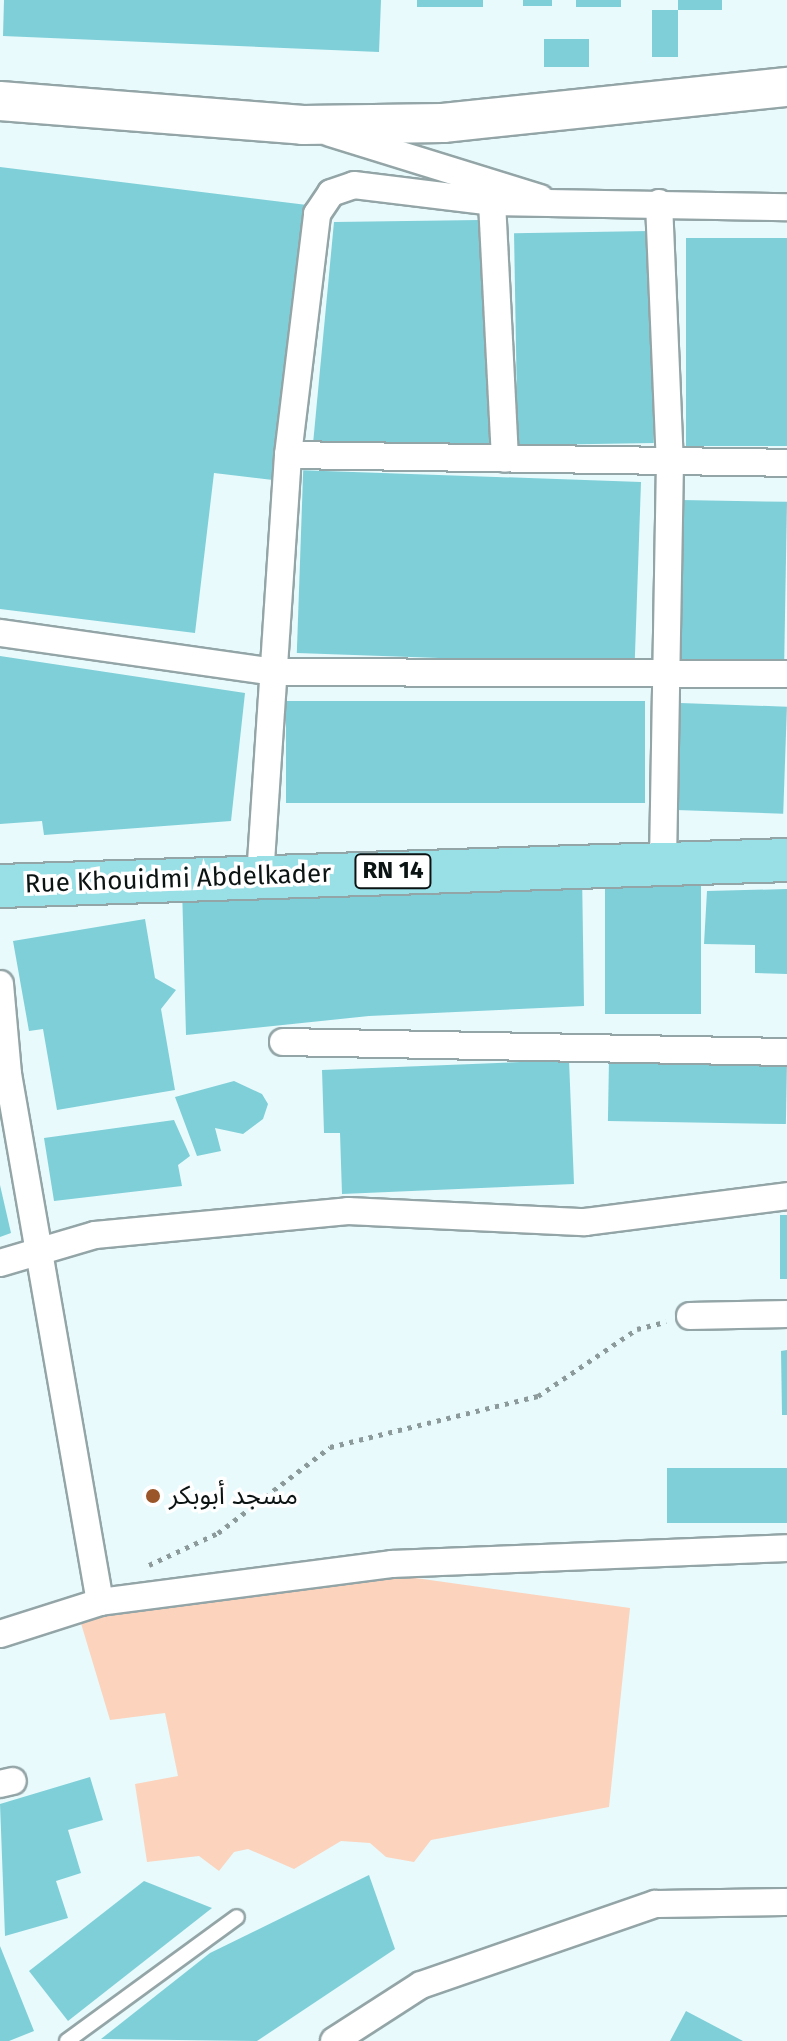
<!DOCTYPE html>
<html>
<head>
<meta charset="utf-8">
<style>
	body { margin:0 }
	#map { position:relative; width:787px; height:2041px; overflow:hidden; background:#e8fafc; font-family:"Fira Sans","Noto Sans Arabic",sans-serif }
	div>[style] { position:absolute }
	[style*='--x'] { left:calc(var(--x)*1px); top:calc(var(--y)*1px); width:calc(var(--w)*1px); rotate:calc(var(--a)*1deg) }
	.green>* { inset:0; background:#fcd3bd }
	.building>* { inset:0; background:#7fcfd8; transform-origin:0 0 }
	.path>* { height:5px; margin-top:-2.5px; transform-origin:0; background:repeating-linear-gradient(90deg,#8c9a9b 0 4px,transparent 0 10px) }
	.roads { filter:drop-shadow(2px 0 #94a5a7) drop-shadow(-2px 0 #94a5a7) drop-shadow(0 2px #94a5a7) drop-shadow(0 -2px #94a5a7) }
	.lane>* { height:14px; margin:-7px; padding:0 7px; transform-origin:7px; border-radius:7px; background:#fff }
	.street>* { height:26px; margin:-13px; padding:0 13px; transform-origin:13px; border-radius:13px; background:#fff }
	.secondary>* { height:38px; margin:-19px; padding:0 19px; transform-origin:19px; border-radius:19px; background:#fff }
	.primary>* { height:42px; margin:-21px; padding:0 21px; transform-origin:21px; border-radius:21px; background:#99dfe6 }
	.dots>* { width:22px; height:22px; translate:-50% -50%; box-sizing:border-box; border:4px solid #fff; border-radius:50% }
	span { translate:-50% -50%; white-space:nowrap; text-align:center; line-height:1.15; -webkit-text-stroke:7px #fff; paint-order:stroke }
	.shield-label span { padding:2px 6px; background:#fff; border:2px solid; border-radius:6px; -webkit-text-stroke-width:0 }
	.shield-label { font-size:24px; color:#0c1313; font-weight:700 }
	.street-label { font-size:26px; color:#0c1313 }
	.poi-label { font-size:26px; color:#0c1313 }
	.left { translate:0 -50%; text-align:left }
</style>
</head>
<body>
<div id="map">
	<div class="green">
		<i style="clip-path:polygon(387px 1574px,630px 1608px,609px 1807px,431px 1840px,414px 1862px,386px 1857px,370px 1843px,341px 1841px,294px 1869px,248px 1849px,234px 1852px,219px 1871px,199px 1856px,147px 1862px,135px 1784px,178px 1776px,165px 1713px,110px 1720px,80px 1620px)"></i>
	</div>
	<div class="building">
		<i style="clip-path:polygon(4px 0,381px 0,379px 52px,3px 36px)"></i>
		<i style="left:417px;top:0;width:66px;height:7px"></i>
		<i style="left:523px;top:0;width:29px;height:6px"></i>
		<i style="left:576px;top:0;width:45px;height:7px"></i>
		<i style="left:678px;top:0;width:44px;height:10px"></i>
		<i style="left:652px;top:10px;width:26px;height:47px"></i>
		<i style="left:544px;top:39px;width:45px;height:28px"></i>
		<i style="clip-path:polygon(0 167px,307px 205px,273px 480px,214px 473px,195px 633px,0 609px)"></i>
		<i style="clip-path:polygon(480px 220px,494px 446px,313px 444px,334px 222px)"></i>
		<i style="left:650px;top:231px;width:212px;height:136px;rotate:89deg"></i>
		<i style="left:686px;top:238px;width:101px;height:208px"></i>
		<i style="left:641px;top:482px;width:183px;height:338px;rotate:92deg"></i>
		<i style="left:681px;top:500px;width:106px;height:159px;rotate:1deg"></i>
		<i style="clip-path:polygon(0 656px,245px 693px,231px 821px,44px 835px,42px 821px,0 824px)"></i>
		<i style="left:286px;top:701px;width:359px;height:102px"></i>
		<i style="left:680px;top:703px;width:107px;height:107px;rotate:2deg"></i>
		<i style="clip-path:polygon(582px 871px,584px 1006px,369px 1016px,186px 1035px,182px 887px)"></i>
		<i style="left:605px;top:878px;width:96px;height:136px"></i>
		<i style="clip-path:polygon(787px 889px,787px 974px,755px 973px,755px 945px,704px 944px,707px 891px)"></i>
		<i style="clip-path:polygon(145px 919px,155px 978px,176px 990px,161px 1009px,175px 1090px,57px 1110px,43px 1029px,29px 1031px,13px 941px)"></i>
		<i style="left:609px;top:1059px;width:178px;height:62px;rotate:1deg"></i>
		<i style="clip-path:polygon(569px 1060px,574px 1184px,342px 1194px,340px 1133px,324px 1133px,322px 1070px)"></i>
		<i style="clip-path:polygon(234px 1081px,262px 1094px,268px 1104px,263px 1119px,243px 1134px,215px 1128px,221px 1151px,197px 1156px,175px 1097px)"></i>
		<i style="clip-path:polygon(174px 1120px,190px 1156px,178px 1165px,182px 1186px,54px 1201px,44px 1138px)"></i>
		<i style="clip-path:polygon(0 1185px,11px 1233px,0 1237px)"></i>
		<i style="left:780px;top:1215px;width:7px;height:64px"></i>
		<i style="clip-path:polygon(787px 1350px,787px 1415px,782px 1415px,781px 1351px)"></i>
		<i style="left:787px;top:1468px;width:55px;height:120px;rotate:90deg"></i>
		<i style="clip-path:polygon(90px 1777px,103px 1820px,68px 1830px,81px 1873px,56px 1881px,68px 1918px,5px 1936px,0 1804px)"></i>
		<i style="clip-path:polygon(369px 1875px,395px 1949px,257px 2041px,101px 2039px,210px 1953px)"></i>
		<i style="clip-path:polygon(144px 1881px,212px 1908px,68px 2021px,29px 1971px)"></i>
		<i style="clip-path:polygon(0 1946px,34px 2031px,9px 2041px,0 2041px)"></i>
		<i style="clip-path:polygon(686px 2011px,743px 2041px,670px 2041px)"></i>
	</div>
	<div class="path">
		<i style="--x:149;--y:1565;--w:76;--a:-24.9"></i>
		<i style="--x:218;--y:1533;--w:141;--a:-37.5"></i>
		<i style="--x:330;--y:1447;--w:214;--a:-13.8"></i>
		<i style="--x:538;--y:1396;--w:120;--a:-34.1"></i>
		<i style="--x:637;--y:1329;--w:30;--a:-14"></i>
	</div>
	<div class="roads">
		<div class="lane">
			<i style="--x:67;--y:2041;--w:210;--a:-36.1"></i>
		</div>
		<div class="street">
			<i style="--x:330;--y:133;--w:220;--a:17.2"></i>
			<i style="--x:492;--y:202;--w:257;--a:87.1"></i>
			<i style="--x:659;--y:203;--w:258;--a:87.6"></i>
			<i style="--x:670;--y:461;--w:399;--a:91"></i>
			<i style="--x:288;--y:455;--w:499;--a:0.9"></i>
			<i style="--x:0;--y:633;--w:276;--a:8.1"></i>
			<i style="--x:273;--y:672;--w:514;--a:0.22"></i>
			<i style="--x:260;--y:877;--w:423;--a:-86.2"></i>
			<i style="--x:288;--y:455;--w:243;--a:-83.1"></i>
			<i style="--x:317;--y:214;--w:25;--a:-56"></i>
			<i style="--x:331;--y:193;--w:24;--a:-19"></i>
			<i style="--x:354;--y:185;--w:139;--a:7"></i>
			<i style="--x:492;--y:202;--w:295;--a:1"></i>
			<i style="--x:0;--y:984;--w:90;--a:84.9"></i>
			<i style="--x:8;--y:1074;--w:536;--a:80.12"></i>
			<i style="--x:283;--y:1042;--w:504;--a:1.14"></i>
			<i style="--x:0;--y:1263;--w:99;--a:-16.4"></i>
			<i style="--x:95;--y:1235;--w:254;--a:-5.4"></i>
			<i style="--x:348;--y:1211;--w:237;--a:2.7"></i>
			<i style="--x:585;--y:1222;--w:204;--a:-7.3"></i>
			<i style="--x:690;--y:1316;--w:97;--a:-1.2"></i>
			<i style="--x:0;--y:1634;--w:105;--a:-17.7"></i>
			<i style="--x:100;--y:1602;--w:294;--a:-7.4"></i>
			<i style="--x:392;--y:1564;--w:395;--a:-2.3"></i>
			<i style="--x:0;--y:1784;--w:13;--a:-13"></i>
			<i style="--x:334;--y:2041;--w:103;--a:-32.8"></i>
			<i style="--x:421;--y:1985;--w:248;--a:-19.1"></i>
			<i style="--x:655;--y:1904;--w:132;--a:-0.9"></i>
		</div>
		<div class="secondary">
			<i style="--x:0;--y:101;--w:304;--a:4.5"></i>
			<i style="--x:303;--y:125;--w:140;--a:-0.8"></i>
			<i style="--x:443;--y:123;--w:346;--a:-6"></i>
		</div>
		<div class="primary">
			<i style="--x:0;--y:886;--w:787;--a:-1.89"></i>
		</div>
	</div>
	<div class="dots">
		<i style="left:153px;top:1496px;background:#9a5529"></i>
	</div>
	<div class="shield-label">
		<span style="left:393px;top:871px">RN 14</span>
	</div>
	<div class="street-label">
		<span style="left:178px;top:879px;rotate:-2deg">Rue Khouidmi Abdelkader</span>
	</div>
	<div class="poi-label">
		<span class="left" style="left:169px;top:1496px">مسجد أبوبكر</span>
	</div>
</div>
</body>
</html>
